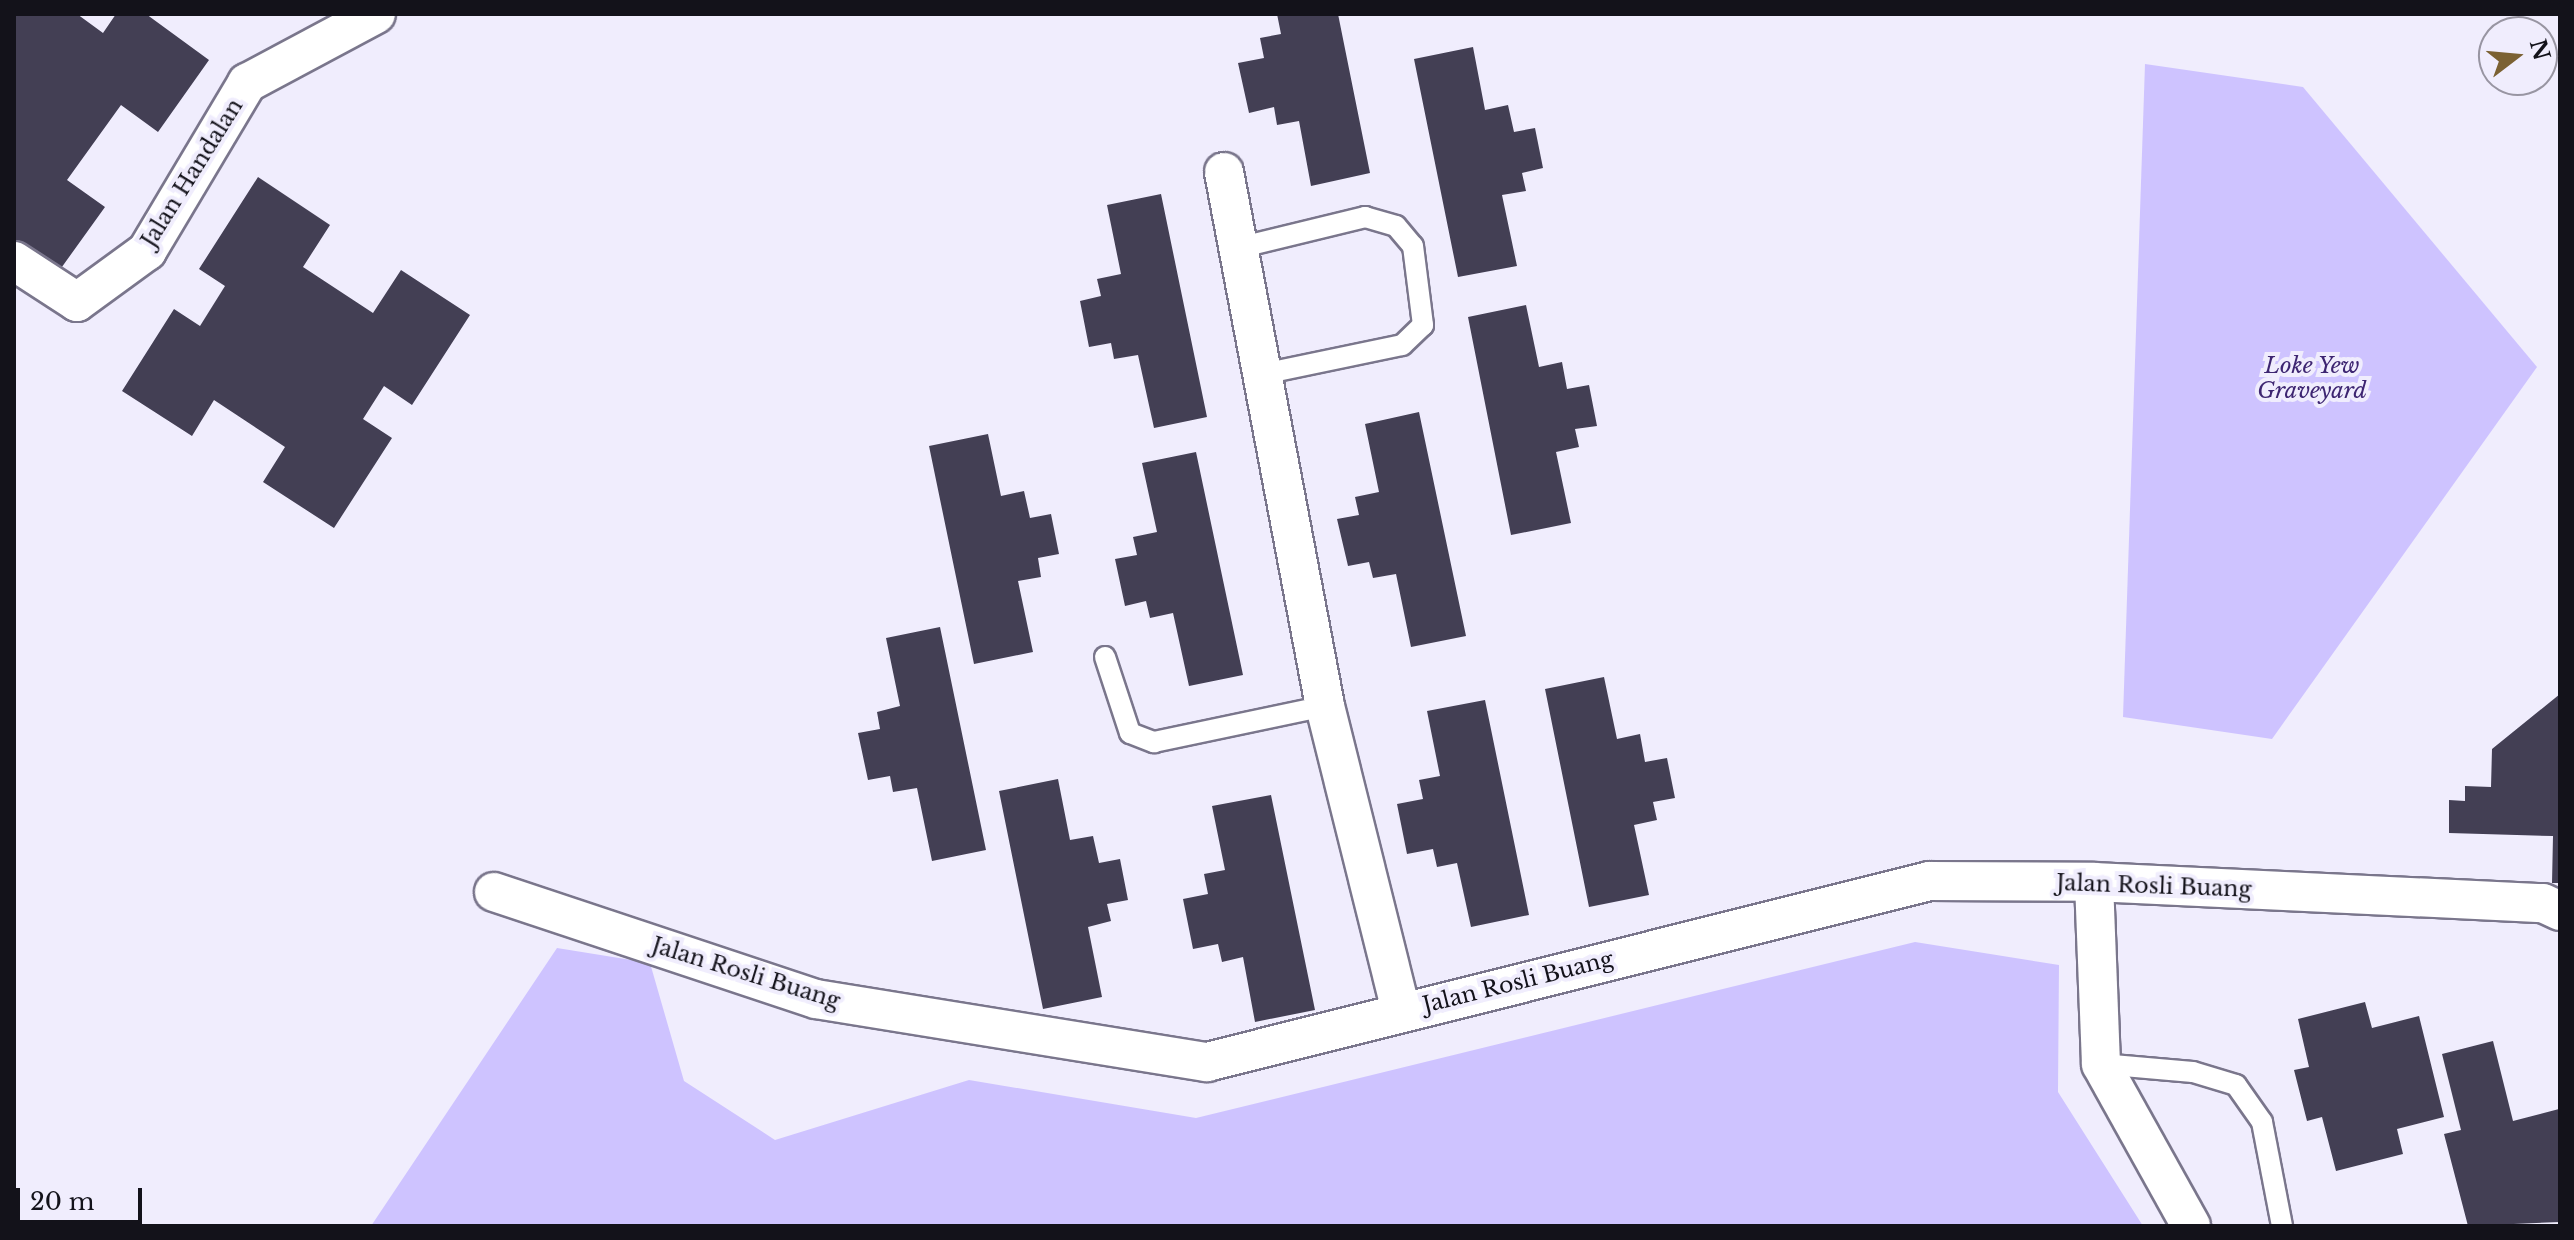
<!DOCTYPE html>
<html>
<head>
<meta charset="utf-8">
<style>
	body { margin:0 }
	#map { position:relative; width:2574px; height:1240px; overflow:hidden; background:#f0edfd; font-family:"Libre Baskerville",serif }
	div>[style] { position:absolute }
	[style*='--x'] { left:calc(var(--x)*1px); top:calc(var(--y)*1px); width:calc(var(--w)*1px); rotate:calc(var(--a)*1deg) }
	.green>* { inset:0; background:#cec3ff }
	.building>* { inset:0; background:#433f54 }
	.roads { filter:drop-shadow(2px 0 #7a768c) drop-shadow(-2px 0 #7a768c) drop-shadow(0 2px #7a768c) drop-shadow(0 -2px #7a768c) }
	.service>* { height:20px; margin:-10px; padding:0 10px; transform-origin:10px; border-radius:10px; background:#fff }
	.minor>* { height:38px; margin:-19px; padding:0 19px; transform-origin:19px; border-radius:19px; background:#fff }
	span { translate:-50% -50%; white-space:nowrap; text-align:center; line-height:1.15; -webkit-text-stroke:8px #f0edfd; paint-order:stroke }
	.street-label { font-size:22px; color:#13121a }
	.park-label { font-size:22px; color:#3d2571; font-style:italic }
	.frame { position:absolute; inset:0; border:16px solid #13121a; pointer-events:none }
	.north { position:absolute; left:2478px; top:16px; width:80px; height:80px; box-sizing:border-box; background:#f0edfd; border:2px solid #9895a2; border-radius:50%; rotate:74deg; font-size:22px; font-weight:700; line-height:32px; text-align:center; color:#13121a }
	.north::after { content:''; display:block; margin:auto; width:28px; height:36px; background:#7b6133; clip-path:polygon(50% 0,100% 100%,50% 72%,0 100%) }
	.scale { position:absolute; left:16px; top:1188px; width:126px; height:36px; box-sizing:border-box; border:4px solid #13121a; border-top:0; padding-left:10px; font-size:24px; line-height:28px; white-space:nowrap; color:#13121a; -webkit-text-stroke:6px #f0edfd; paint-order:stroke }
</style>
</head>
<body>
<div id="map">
	<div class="green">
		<i style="clip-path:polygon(2145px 64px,2303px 87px,2537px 367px,2272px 739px,2123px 717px)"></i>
		<i style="clip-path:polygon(1915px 942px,2059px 965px,2058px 1092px,2143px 1226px,371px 1226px,557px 948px,650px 963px,684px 1081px,775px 1140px,969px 1080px,1196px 1118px)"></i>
	</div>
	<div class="building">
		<i style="clip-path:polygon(14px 14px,77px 14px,103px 33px,116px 14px,146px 14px,209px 60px,158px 132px,121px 105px,67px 180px,105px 207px,54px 278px,14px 249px)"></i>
		<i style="clip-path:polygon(1277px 14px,1338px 14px,1370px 173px,1311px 186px,1299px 121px,1277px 125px,1274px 107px,1249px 113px,1238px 63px,1264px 58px,1260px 38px,1281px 34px)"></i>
		<i style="clip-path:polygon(1473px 47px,1485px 110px,1508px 105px,1514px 132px,1535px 128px,1543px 168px,1522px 173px,1526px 191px,1502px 195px,1517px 266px,1458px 277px,1414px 59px)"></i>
		<i style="clip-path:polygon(258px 177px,330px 225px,303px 267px,373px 313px,401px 270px,470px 315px,412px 405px,384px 386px,363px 419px,392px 438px,334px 528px,263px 482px,285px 447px,214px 400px,192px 436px,122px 391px,174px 309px,200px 326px,225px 286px,199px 269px)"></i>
		<i style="clip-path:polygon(1161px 194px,1207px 417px,1154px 428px,1138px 355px,1114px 359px,1111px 343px,1089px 347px,1080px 301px,1101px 296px,1097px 279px,1121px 274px,1107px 205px)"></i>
		<i style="clip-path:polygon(1526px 305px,1539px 367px,1562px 362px,1567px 389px,1589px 385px,1597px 426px,1575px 429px,1579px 447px,1556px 452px,1571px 523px,1511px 535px,1468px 317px)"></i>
		<i style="clip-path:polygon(1419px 412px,1466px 636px,1411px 647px,1396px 574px,1373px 578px,1369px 562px,1348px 566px,1337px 519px,1359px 515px,1355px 497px,1379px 492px,1365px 424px)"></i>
		<i style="clip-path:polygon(988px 434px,1001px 496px,1024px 491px,1030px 518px,1051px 514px,1059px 554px,1038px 558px,1041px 577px,1018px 581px,1033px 652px,974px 664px,929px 446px)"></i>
		<i style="clip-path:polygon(1196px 452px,1243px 675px,1189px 686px,1173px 613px,1150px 618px,1146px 601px,1125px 606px,1115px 559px,1137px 555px,1133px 537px,1157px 532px,1142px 463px)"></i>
		<i style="clip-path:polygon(940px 627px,986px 850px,932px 861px,917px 788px,893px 792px,890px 776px,868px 780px,858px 733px,880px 729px,877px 712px,900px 706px,886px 638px)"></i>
		<i style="clip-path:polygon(1604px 677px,1617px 739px,1640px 734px,1645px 762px,1667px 758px,1675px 798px,1653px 802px,1657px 820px,1634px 825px,1649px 895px,1589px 907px,1545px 689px)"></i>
		<i style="clip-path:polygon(2560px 694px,2560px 883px,2552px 883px,2553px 836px,2449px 833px,2449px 800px,2465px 801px,2465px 786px,2491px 787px,2492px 749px)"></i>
		<i style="clip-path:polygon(1485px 700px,1529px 915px,1471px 927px,1457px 863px,1437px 867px,1433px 849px,1407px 854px,1397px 804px,1423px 799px,1419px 780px,1440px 776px,1427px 711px)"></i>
		<i style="clip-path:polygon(1058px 779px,1070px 840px,1093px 836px,1099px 863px,1120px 859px,1128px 900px,1107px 904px,1111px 921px,1088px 927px,1102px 997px,1043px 1009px,999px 791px)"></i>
		<i style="clip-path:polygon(1271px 795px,1315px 1010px,1255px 1022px,1243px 957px,1222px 962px,1218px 944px,1193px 949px,1183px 899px,1208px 894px,1204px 874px,1225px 870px,1212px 806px)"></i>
		<i style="clip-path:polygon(2365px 1002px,2372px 1028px,2419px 1016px,2444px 1117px,2397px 1129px,2403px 1154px,2336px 1171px,2322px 1117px,2307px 1121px,2294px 1070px,2309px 1067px,2298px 1019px)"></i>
		<i style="clip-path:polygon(2493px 1041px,2513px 1121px,2559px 1109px,2560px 1222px,2468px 1226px,2444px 1134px,2461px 1130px,2442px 1054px)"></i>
	</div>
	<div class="roads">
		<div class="service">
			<i style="--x:1242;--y:247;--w:127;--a:-13.7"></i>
			<i style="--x:1365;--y:217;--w:32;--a:16"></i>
			<i style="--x:1396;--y:226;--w:26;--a:50"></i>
			<i style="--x:1413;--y:246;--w:80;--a:82.8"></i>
			<i style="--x:1423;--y:325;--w:29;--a:136"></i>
			<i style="--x:1402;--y:345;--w:142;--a:168.2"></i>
			<i style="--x:1105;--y:657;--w:80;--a:71.8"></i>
			<i style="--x:1130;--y:733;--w:26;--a:21"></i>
			<i style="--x:1154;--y:742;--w:175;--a:-11.9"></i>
			<i style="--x:2101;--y:1064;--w:92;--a:5"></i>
			<i style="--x:2193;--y:1072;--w:45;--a:16.8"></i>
			<i style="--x:2236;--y:1085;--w:45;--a:54.9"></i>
			<i style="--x:2262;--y:1122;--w:106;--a:79.1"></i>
		</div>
		<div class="minor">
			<i style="--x:1224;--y:172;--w:543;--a:79.29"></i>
			<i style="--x:1325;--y:706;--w:314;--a:76"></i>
			<i style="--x:14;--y:261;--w:75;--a:33.1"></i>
			<i style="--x:77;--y:302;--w:87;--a:-36.1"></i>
			<i style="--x:147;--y:251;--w:196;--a:-59.2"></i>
			<i style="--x:247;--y:83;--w:146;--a:-28.1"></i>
			<i style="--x:2094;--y:882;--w:182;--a:87.8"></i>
			<i style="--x:2101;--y:1064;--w:185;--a:60.9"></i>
			<i style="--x:494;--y:892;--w:339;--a:18.4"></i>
			<i style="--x:816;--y:999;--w:396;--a:9.2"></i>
			<i style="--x:1207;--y:1062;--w:744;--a:-14.07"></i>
			<i style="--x:1929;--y:881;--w:165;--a:0.3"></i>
			<i style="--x:2094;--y:882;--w:449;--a:2.7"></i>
			<i style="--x:2543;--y:903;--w:19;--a:25"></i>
		</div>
	</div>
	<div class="street-label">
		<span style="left:192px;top:173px;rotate:-58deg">Jalan Handalan</span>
		<span style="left:2154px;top:886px;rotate:2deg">Jalan Rosli Buang</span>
		<span style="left:746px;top:973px;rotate:17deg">Jalan Rosli Buang</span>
		<span style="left:1518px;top:982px;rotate:-14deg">Jalan Rosli Buang</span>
	</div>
	<div class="park-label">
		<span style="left:2312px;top:378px">Loke Yew<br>Graveyard</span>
	</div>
	<div class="frame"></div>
	<div class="north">N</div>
	<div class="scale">20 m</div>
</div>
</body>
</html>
